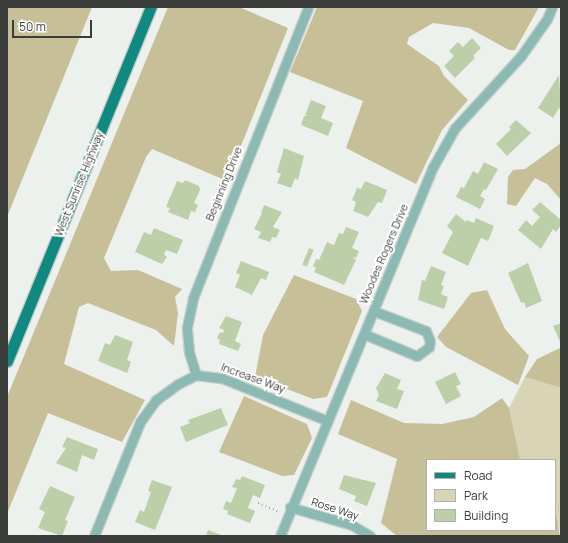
<!DOCTYPE html>
<html>
<head>
<meta charset="utf-8">
<style>
	body { margin:0 }
	#map { position:relative; width:568px; height:543px; overflow:hidden; background:#ecf1ee; font-family:Manrope,sans-serif }
	div>[style] { position:absolute }
	[style*='--x'] { left:calc(var(--x)*1px); top:calc(var(--y)*1px); width:calc(var(--w)*1px); rotate:calc(var(--a)*1deg) }
	.green>* { inset:0; background:#d9d4b5 }
	.forest>* { inset:0; background:#c6bf97 }
	.building>* { inset:0; background:#bdcfa9; transform-origin:0 0 }
	.path>* { height:2px; margin-top:-1px; transform-origin:0; background:repeating-linear-gradient(90deg,#9da19e 0 1px,transparent 0 4px) }
	.roads { filter:drop-shadow(1px 0 #c9cdca) drop-shadow(-1px 0 #c9cdca) drop-shadow(0 1px #c9cdca) drop-shadow(0 -1px #c9cdca) }
	.minor>* { height:9px; margin:-4.5px; padding:0 4.5px; transform-origin:4.5px; border-radius:4.5px; background:#8abab3 }
	.primary>* { height:11px; margin:-5.5px; padding:0 5.5px; transform-origin:5.5px; border-radius:5.5px; background:#108a81 }
	span { translate:-50% -50%; white-space:nowrap; text-align:center; line-height:1.15; -webkit-text-stroke:4px #fff; paint-order:stroke }
	.street-label { font-size:11px; color:#3b3d3b }
	.frame { position:absolute; inset:0; border:8px solid #3b3d3b; pointer-events:none }
	.legend { position:absolute; left:426px; top:459px; width:130px; height:72px; box-sizing:border-box; background:#fff; border:1px solid #b1b1b1; margin:0; padding:5px 7px; list-style:none; font-size:12px; color:#3b3d3b }
	.legend li { display:flex; align-items:center; gap:8px; height:20px }
	.legend b { width:20px; border:1px solid #b1b1b1 }
	.scale { position:absolute; left:12px; top:20px; width:80px; height:18px; box-sizing:border-box; border:2px solid #3b3d3b; border-top:0; padding-left:5px; font-size:12px; line-height:14px; white-space:nowrap; color:#3b3d3b; -webkit-text-stroke:3px #fff; paint-order:stroke }
</style>
</head>
<body>
<div id="map">
	<div class="green">
		<i style="clip-path:polygon(525px 377px,561px 388px,561px 536px,555px 504px,555px 460px,520px 460px,518px 458px,509px 408px)"></i>
	</div>
	<div class="forest">
		<i style="clip-path:polygon(7px 7px,92px 7px,7px 217px)"></i>
		<i style="clip-path:polygon(168px 7px,239px 7px,288px 28px,227px 181px,152px 149px,146px 157px,104px 258px,111px 271px,138px 270px,182px 289px,175px 297px,178px 313px,174px 346px,156px 330px,88px 303px,79px 307px,64px 364px,145px 400px,122px 442px,48px 413px,7px 514px,7px 397px)"></i>
		<i style="clip-path:polygon(317px 7px,539px 7px,515px 50px,509px 50px,469px 28px,433px 23px,409px 37px,407px 44px,439px 66px,444px 76px,468px 100px,442px 130px,416px 184px,346px 148px,363px 101px,290px 72px)"></i>
		<i style="clip-path:polygon(561px 143px,561px 200px,547px 184px,535px 178px,516px 206px,507px 204px,508px 177px,513px 170px,525px 169px)"></i>
		<i style="clip-path:polygon(294px 275px,356px 299px,362px 311px,327px 397px,313px 399px,255px 377px,263px 335px)"></i>
		<i style="clip-path:polygon(487px 290px,505px 329px,529px 356px,518px 385px,446px 347px,437px 337px,471px 293px)"></i>
		<i style="clip-path:polygon(560px 348px,561px 388px,525px 377px,537px 359px)"></i>
		<i style="clip-path:polygon(244px 396px,307px 424px,312px 438px,294px 475px,282px 476px,219px 452px)"></i>
		<i style="clip-path:polygon(502px 398px,509px 408px,520px 460px,427px 460px,427px 530px,555px 530px,555px 504px,560px 536px,397px 536px,381px 523px,397px 459px,338px 434px,351px 400px,404px 423px,442px 424px,474px 417px)"></i>
	</div>
	<div class="building">
		<i style="clip-path:polygon(472px 38px,481px 48px,473px 56px,475px 58px,455px 78px,444px 66px,454px 56px,449px 51px,458px 42px,463px 47px)"></i>
		<i style="clip-path:polygon(559px 75px,561px 110px,559px 108px,553px 118px,538px 108px)"></i>
		<i style="clip-path:polygon(311px 100px,326px 106px,321px 118px,333px 123px,328px 136px,301px 125px,304px 116px,308px 116px,305px 115px)"></i>
		<i style="clip-path:polygon(516px 120px,531px 133px,507px 156px,496px 144px,511px 129px,509px 127px)"></i>
		<i style="clip-path:polygon(284px 148px,304px 156px,298px 180px,295px 178px,291px 188px,277px 183px,281px 174px,277px 172px)"></i>
		<i style="clip-path:polygon(484px 162px,498px 169px,486px 190px,484px 189px,480px 196px,485px 199px,480px 209px,456px 197px,461px 187px,464px 188px,473px 171px,478px 174px)"></i>
		<i style="clip-path:polygon(185px 180px,199px 186px,200px 190px,194px 203px,198px 205px,195px 212px,191px 211px,188px 220px,168px 212px,170px 208px,166px 207px,177px 181px,183px 183px)"></i>
		<i style="clip-path:polygon(365px 181px,387px 190px,382px 203px,378px 202px,368px 217px,353px 211px,356px 202px,352px 200px,357px 188px,361px 189px)"></i>
		<i style="clip-path:polygon(540px 202px,561px 220px,561px 225px,556px 232px,553px 229px,541px 249px,518px 230px,526px 220px,532px 226px,540px 217px,532px 210px)"></i>
		<i style="clip-path:polygon(264px 205px,282px 212px,273px 227px,280px 230px,276px 238px,272px 237px,270px 242px,258px 238px,261px 232px,254px 229px,262px 213px,261px 213px)"></i>
		<i style="clip-path:polygon(456px 214px,466px 222px,467px 220px,474px 223px,476px 218px,494px 226px,488px 241px,481px 238px,468px 266px,442px 253px,453px 232px,447px 226px)"></i>
		<i style="clip-path:polygon(346px 227px,359px 232px,352px 248px,359px 251px,356px 258px,353px 257px,356px 260px,344px 285px,314px 272px,316px 268px,313px 266px,316px 259px,319px 260px,327px 242px,334px 245px,339px 233px,343px 234px)"></i>
		<i style="clip-path:polygon(154px 228px,183px 240px,177px 254px,166px 250px,164px 254px,167px 257px,162px 264px,135px 252px,144px 232px,151px 235px)"></i>
		<i style="left:309px;top:248px;width:5px;height:18px;rotate:22deg"></i>
		<i style="clip-path:polygon(241px 261px,269px 272px,266px 280px,261px 278px,252px 295px,235px 287px,240px 275px,236px 273px)"></i>
		<i style="clip-path:polygon(528px 263px,542px 301px,526px 308px,524px 302px,521px 303px,508px 273px)"></i>
		<i style="clip-path:polygon(431px 266px,446px 272px,441px 285px,444px 286px,441px 294px,448px 297px,444px 309px,418px 300px,422px 280px,425px 281px)"></i>
		<i style="clip-path:polygon(226px 316px,242px 322px,235px 341px,241px 344px,238px 351px,219px 344px,220px 340px,217px 338px,220px 332px,223px 333px,224px 330px,219px 328px)"></i>
		<i style="clip-path:polygon(561px 323px,561px 344px,553px 326px)"></i>
		<i style="clip-path:polygon(115px 335px,133px 342px,127px 360px,131px 362px,127px 373px,98px 361px,105px 343px,110px 345px)"></i>
		<i style="clip-path:polygon(455px 372px,461px 384px,456px 386px,461px 396px,446px 404px,435px 382px)"></i>
		<i style="clip-path:polygon(385px 373px,401px 380px,397px 389px,404px 391px,397px 409px,376px 401px,379px 395px,376px 388px)"></i>
		<i style="clip-path:polygon(221px 408px,228px 425px,186px 442px,180px 427px,190px 423px,188px 420px)"></i>
		<i style="clip-path:polygon(67px 437px,98px 449px,94px 460px,82px 455px,77px 472px,56px 463px,66px 448px,62px 447px)"></i>
		<i style="clip-path:polygon(344px 475px,376px 483px,367px 506px,354px 501px,356px 496px,339px 489px)"></i>
		<i style="clip-path:polygon(242px 476px,265px 485px,260px 498px,253px 495px,248px 508px,255px 511px,250px 523px,227px 514px,228px 511px,223px 509px,226px 501px,231px 503px,237px 488px,232px 487px,236px 479px,240px 480px)"></i>
		<i style="clip-path:polygon(152px 480px,172px 487px,155px 530px,135px 522px,140px 510px,144px 512px,151px 492px,148px 491px)"></i>
		<i style="clip-path:polygon(50px 486px,75px 497px,65px 520px,68px 521px,62px 536px,38px 528px,45px 512px,39px 509px)"></i>
		<i style="clip-path:polygon(208px 530px,224px 536px,206px 536px)"></i>
	</div>
	<div class="path">
		<i style="--x:258;--y:503;--w:23;--a:23"></i>
	</div>
	<div class="roads">
		<div class="minor">
			<i style="--x:364;--y:334;--w:57;--a:22.5"></i>
			<i style="--x:417;--y:356;--w:15;--a:-37"></i>
			<i style="--x:429;--y:347;--w:6;--a:-81"></i>
			<i style="--x:430;--y:341;--w:11;--a:-112"></i>
			<i style="--x:426;--y:331;--w:56;--a:-159"></i>
			<i style="--x:196;--y:375;--w:24;--a:-107"></i>
			<i style="--x:189;--y:352;--w:25;--a:-95"></i>
			<i style="--x:187;--y:327;--w:30;--a:-78"></i>
			<i style="--x:193;--y:298;--w:313;--a:-68.4"></i>
			<i style="--x:290;--y:507;--w:65;--a:16.2"></i>
			<i style="--x:352;--y:525;--w:21;--a:31"></i>
			<i style="--x:94;--y:536;--w:123;--a:-68"></i>
			<i style="--x:140;--y:422;--w:27;--a:-54"></i>
			<i style="--x:156;--y:400;--w:27;--a:-36"></i>
			<i style="--x:178;--y:384;--w:20;--a:-27"></i>
			<i style="--x:196;--y:375;--w:26;--a:7"></i>
			<i style="--x:222;--y:378;--w:114;--a:22.1"></i>
			<i style="--x:280;--y:536;--w:399;--a:-67.5"></i>
			<i style="--x:433;--y:167;--w:45;--a:-60.6"></i>
			<i style="--x:455;--y:128;--w:98;--a:-47.5"></i>
			<i style="--x:521;--y:56;--w:45;--a:-54.9"></i>
			<i style="--x:547;--y:19;--w:13;--a:-67"></i>
		</div>
		<div class="primary">
			<i style="--x:7;--y:361;--w:382;--a:-67.9"></i>
		</div>
	</div>
	<div class="street-label">
		<span style="left:79px;top:184px;rotate:-68deg">West Sunrise Highway</span>
		<span style="left:224px;top:184px;rotate:-68deg">Beginning Drive</span>
		<span style="left:384px;top:254px;rotate:-67deg">Woodes Rogers Drive</span>
		<span style="left:253px;top:378px;rotate:20deg">Increase Way</span>
		<span style="left:335px;top:509px;rotate:18deg">Rose Way</span>
	</div>
	<div class="frame"></div>
	<ul class="legend">
	<li><b style="height:5px;background:#108a81"></b>Road</li>
	<li><b style="height:11px;background:#d9d4b5"></b>Park</li>
	<li><b style="height:11px;background:#bdcfa9"></b>Building</li>
	</ul>
	<div class="scale">50 m</div>
</div>
</body>
</html>
